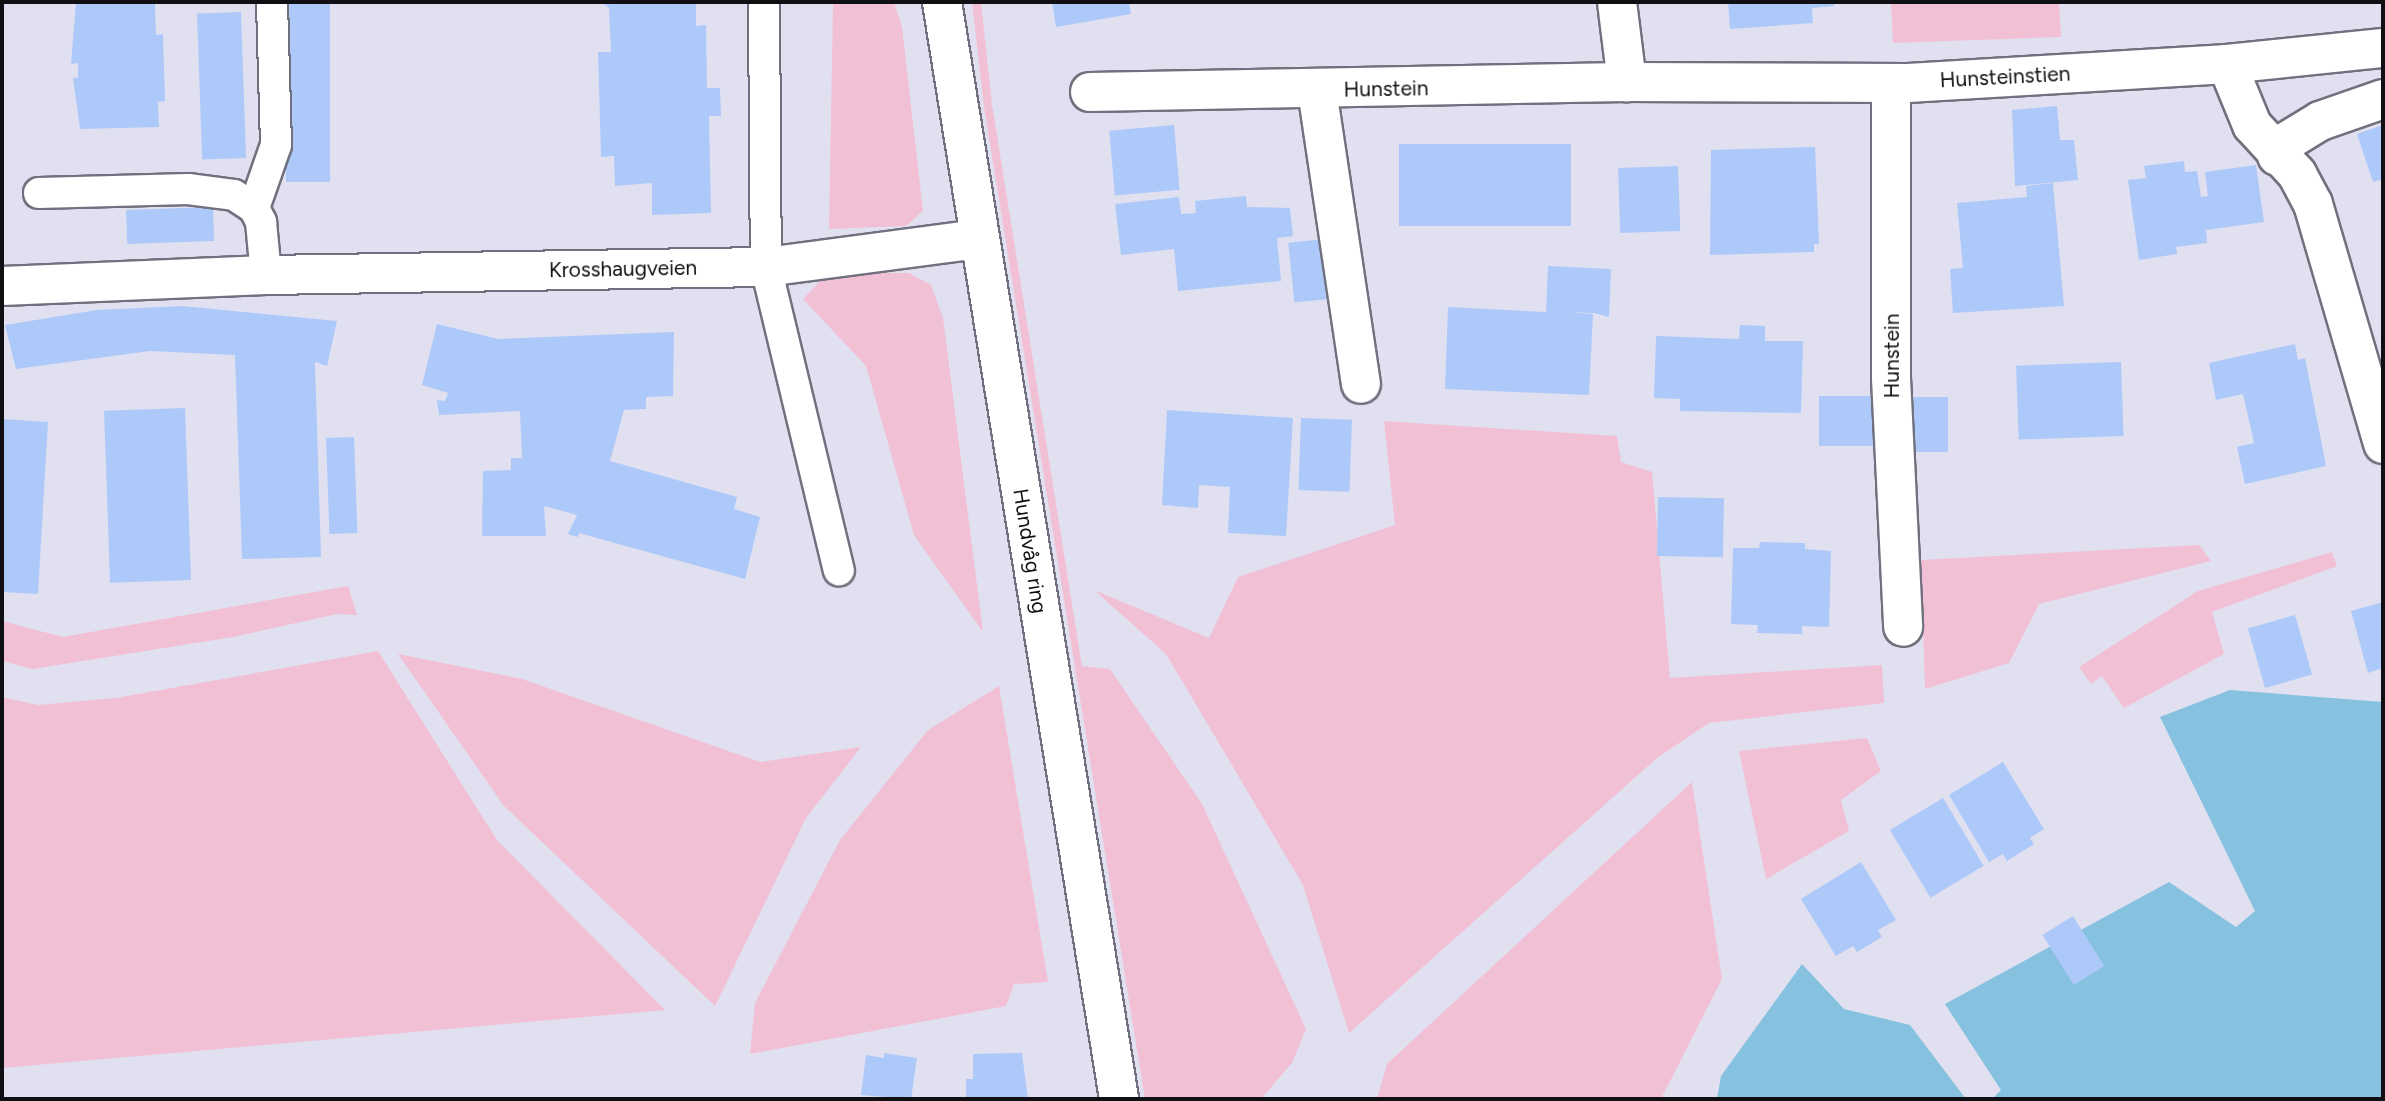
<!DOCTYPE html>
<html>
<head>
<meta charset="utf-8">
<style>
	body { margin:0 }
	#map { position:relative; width:2385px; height:1101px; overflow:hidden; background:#e1e0f0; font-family:Figtree,sans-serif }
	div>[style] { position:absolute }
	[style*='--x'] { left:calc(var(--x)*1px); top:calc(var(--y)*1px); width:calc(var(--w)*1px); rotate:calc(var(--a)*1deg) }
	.green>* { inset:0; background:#f2c0d4 }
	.water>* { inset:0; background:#86c2df }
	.building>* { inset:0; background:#adc9f9; transform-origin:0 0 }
	.roads { filter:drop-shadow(2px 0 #71707e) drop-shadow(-2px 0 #71707e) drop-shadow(0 2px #71707e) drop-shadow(0 -2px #71707e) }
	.lane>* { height:30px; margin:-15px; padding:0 15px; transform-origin:15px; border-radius:15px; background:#fff }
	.street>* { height:38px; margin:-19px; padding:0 19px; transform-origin:19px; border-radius:19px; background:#fff }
	.secondary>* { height:38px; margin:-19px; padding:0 19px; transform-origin:19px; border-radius:19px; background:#fff }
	span { translate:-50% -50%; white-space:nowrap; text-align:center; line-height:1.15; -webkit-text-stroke:6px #fff; paint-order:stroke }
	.street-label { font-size:21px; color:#0f0f14 }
	.frame { position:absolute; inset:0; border:4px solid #0f0f14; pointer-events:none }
</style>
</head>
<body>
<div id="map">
	<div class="green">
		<i style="clip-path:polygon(833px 2px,894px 2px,902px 27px,923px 211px,906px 226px,829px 229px)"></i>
		<i style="clip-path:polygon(972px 2px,981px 2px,992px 104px,1082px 666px,1110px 669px,1202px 804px,1306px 1029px,1292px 1063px,1261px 1099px,1145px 1099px,984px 107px)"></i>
		<i style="clip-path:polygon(1891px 2px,2059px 2px,2061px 37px,1893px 43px)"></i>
		<i style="clip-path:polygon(828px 273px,909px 273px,931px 285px,943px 318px,983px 632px,914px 535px,866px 366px,803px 299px)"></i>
		<i style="clip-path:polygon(1384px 421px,1617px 436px,1621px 462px,1652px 472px,1670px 678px,1882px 665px,1884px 703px,1709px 723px,1657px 758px,1349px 1033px,1303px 885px,1166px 654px,1094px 590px,1209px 638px,1238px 577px,1395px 525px)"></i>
		<i style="clip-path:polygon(2199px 545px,2211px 561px,2039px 604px,2009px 663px,1925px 689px,1921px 560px)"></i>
		<i style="clip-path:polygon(2332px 552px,2337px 566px,2212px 612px,2224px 654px,2124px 708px,2102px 676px,2091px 684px,2079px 667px,2198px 591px)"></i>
		<i style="clip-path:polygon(348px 586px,357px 615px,337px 614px,233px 637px,33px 669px,2px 661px,2px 621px,63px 637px)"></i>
		<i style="clip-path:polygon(378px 651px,497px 840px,665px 1010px,2px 1068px,2px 697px,38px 705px,116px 698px)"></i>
		<i style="clip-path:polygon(398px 654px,522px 679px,760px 762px,861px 747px,806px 818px,715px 1006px,504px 806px)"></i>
		<i style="clip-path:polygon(999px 686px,1048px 982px,1014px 984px,1006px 1006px,750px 1054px,755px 1003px,840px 840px,928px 730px)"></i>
		<i style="clip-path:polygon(1867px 738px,1881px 771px,1841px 800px,1849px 831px,1766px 879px,1739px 751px)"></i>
		<i style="clip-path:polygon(1692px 782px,1722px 979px,1661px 1099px,1377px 1099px,1387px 1064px)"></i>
	</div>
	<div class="water">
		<i style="clip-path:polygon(2230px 690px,2383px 702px,2383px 1099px,1992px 1099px,2001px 1090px,1945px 1004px,2169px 882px,2236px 927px,2255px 911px,2160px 717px)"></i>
		<i style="clip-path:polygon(1802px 964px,1844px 1009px,1910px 1025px,1966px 1099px,1717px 1099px,1721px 1076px)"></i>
	</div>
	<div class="building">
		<i style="clip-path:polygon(76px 2px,155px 2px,156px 35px,163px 34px,165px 101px,158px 102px,159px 127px,80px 129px,73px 78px,78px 78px,78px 63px,71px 64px)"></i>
		<i style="left:286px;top:2px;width:44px;height:180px"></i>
		<i style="clip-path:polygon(601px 2px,696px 2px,696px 26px,706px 25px,707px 88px,720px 88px,721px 116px,709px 116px,711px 213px,652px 215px,652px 183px,615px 186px,614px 156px,601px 157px,598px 52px,611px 52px,609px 8px)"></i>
		<i style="clip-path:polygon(1052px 2px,1129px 2px,1131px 14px,1056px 27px)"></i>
		<i style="clip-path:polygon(1728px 2px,1834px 2px,1834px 6px,1812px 8px,1813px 23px,1730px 29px)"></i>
		<i style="left:241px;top:12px;width:146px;height:44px;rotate:88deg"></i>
		<i style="clip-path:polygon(2057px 106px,2060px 140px,2074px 140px,2078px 180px,2015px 186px,2012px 110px)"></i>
		<i style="left:1174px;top:125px;width:65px;height:65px;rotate:85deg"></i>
		<i style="clip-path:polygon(2383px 125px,2383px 179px,2373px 182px,2357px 134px)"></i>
		<i style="left:1399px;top:144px;width:172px;height:82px"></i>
		<i style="clip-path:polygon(1815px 147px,1819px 244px,1814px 244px,1814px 252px,1710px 255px,1711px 150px)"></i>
		<i style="clip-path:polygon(2184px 161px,2185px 172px,2197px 171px,2201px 197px,2208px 196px,2205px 172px,2256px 165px,2264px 222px,2206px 230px,2207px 243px,2176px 247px,2177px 254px,2139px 260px,2128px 180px,2146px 178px,2144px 166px)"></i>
		<i style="left:1678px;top:166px;width:65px;height:60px;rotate:88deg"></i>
		<i style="clip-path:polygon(2053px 183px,2064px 306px,1953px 313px,1950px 269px,1963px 268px,1957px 203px,2027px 197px,2026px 186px)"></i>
		<i style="clip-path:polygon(1246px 196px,1247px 207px,1290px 208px,1293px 236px,1277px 238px,1281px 281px,1178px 291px,1174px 249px,1121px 255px,1115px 204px,1179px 197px,1181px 214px,1196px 213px,1195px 201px)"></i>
		<i style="left:213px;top:207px;width:34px;height:87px;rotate:88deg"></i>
		<i style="left:1325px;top:239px;width:60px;height:37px;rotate:84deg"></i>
		<i style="clip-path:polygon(1548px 266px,1611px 269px,1609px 317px,1594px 313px,1569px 312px,1593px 314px,1589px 395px,1445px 389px,1448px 307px,1546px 312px)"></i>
		<i style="clip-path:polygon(182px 306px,337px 321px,327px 366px,315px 362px,321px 557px,242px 559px,235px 355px,150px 351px,16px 369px,5px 325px,97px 310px)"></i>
		<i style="clip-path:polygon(437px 324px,498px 339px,674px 332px,673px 396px,646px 397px,646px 409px,624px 410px,610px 461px,737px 497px,734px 509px,760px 517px,745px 579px,579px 533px,578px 537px,568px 534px,577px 515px,544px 506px,546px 536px,482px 536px,483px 471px,511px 470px,511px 458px,522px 458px,520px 411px,439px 415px,437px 400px,445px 401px,448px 393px,422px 385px)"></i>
		<i style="clip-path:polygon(1740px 325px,1765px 326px,1765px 341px,1803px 341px,1801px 413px,1680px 411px,1680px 399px,1654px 398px,1656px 336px,1739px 339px)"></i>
		<i style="clip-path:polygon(2295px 344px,2298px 360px,2305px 358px,2326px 466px,2245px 484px,2237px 447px,2254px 443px,2243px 394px,2216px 400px,2209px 363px)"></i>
		<i style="left:2121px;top:362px;width:74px;height:105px;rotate:88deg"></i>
		<i style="left:1819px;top:396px;width:56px;height:50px"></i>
		<i style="left:1901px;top:397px;width:47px;height:55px"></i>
		<i style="left:185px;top:408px;width:172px;height:81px;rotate:88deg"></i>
		<i style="clip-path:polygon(1167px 410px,1293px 418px,1286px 536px,1228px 533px,1230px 487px,1199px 485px,1198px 508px,1162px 505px)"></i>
		<i style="left:1301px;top:418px;width:51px;height:72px;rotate:2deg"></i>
		<i style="clip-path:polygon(2px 419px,48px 422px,38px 594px,2px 592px)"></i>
		<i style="left:354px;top:437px;width:96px;height:28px;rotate:88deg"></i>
		<i style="left:1658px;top:497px;width:66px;height:59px;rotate:1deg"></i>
		<i style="clip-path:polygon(1760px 542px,1805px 543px,1805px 549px,1831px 551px,1829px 627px,1802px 626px,1802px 634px,1757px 633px,1758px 625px,1731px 624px,1733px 548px,1759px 548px)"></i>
		<i style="clip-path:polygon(2383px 602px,2383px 668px,2368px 673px,2351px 611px)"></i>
		<i style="left:2295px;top:615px;width:62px;height:49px;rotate:74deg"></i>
		<i style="clip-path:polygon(2003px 762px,2044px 829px,2030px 838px,2034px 844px,2007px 861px,2003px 854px,1989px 862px,1949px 795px)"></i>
		<i style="left:1943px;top:798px;width:79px;height:62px;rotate:59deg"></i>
		<i style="clip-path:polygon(1861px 862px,1896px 920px,1878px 930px,1882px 937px,1857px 952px,1853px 946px,1836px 956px,1801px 899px)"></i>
		<i style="left:2073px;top:916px;width:59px;height:36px;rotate:58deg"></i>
		<i style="clip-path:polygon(884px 1053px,917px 1058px,911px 1099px,861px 1095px,866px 1055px,884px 1058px)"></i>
		<i style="clip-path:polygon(1022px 1053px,1028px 1099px,966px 1099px,966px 1079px,973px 1079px,973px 1054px)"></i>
	</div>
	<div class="roads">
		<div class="lane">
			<i style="--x:764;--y:2;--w:265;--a:89.6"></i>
			<i style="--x:766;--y:267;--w:312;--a:76.5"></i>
			<i style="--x:39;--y:193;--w:149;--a:-1.5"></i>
			<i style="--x:188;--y:189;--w:46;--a:7.4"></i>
			<i style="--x:234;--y:195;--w:24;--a:33"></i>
			<i style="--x:254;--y:208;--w:16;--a:63"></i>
			<i style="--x:261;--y:222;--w:53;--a:84.6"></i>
			<i style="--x:254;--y:208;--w:67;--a:-70.8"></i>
			<i style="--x:276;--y:145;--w:143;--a:-91.6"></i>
		</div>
		<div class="street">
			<i style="--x:1617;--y:2;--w:81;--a:82.9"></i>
			<i style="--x:2227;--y:64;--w:66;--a:67.7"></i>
			<i style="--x:2252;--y:125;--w:67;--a:47.4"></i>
			<i style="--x:2297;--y:174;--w:34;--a:62"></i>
			<i style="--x:2313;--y:204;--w:250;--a:73.7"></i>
			<i style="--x:1891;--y:84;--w:294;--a:90"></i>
			<i style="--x:1891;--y:378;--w:249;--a:87.2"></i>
			<i style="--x:1317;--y:90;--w:297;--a:81.5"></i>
			<i style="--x:1090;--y:92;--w:537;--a:-1.07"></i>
			<i style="--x:1627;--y:82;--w:281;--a:0.2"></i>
			<i style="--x:1908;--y:83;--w:320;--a:-3.4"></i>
			<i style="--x:2227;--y:64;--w:157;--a:-5.9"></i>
			<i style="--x:2277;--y:156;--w:15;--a:-62"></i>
			<i style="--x:2284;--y:143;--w:42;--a:-31.4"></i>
			<i style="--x:2320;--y:121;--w:67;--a:-19.2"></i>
			<i style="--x:2;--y:286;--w:264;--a:-2.4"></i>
			<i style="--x:266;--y:275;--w:500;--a:-0.92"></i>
			<i style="--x:766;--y:267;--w:215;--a:-7.5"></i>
		</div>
		<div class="secondary">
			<i style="--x:942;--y:2;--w:1111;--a:80.83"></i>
		</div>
	</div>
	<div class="street-label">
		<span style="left:2005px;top:77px;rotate:-3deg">Hunsteinstien</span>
		<span style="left:1386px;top:89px;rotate:-1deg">Hunstein</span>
		<span style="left:623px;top:269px;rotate:-1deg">Krosshaugveien</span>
		<span style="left:1892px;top:356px;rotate:-90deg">Hunstein</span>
		<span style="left:1030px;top:551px;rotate:81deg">Hundvåg ring</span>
	</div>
	<div class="frame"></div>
</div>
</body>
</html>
